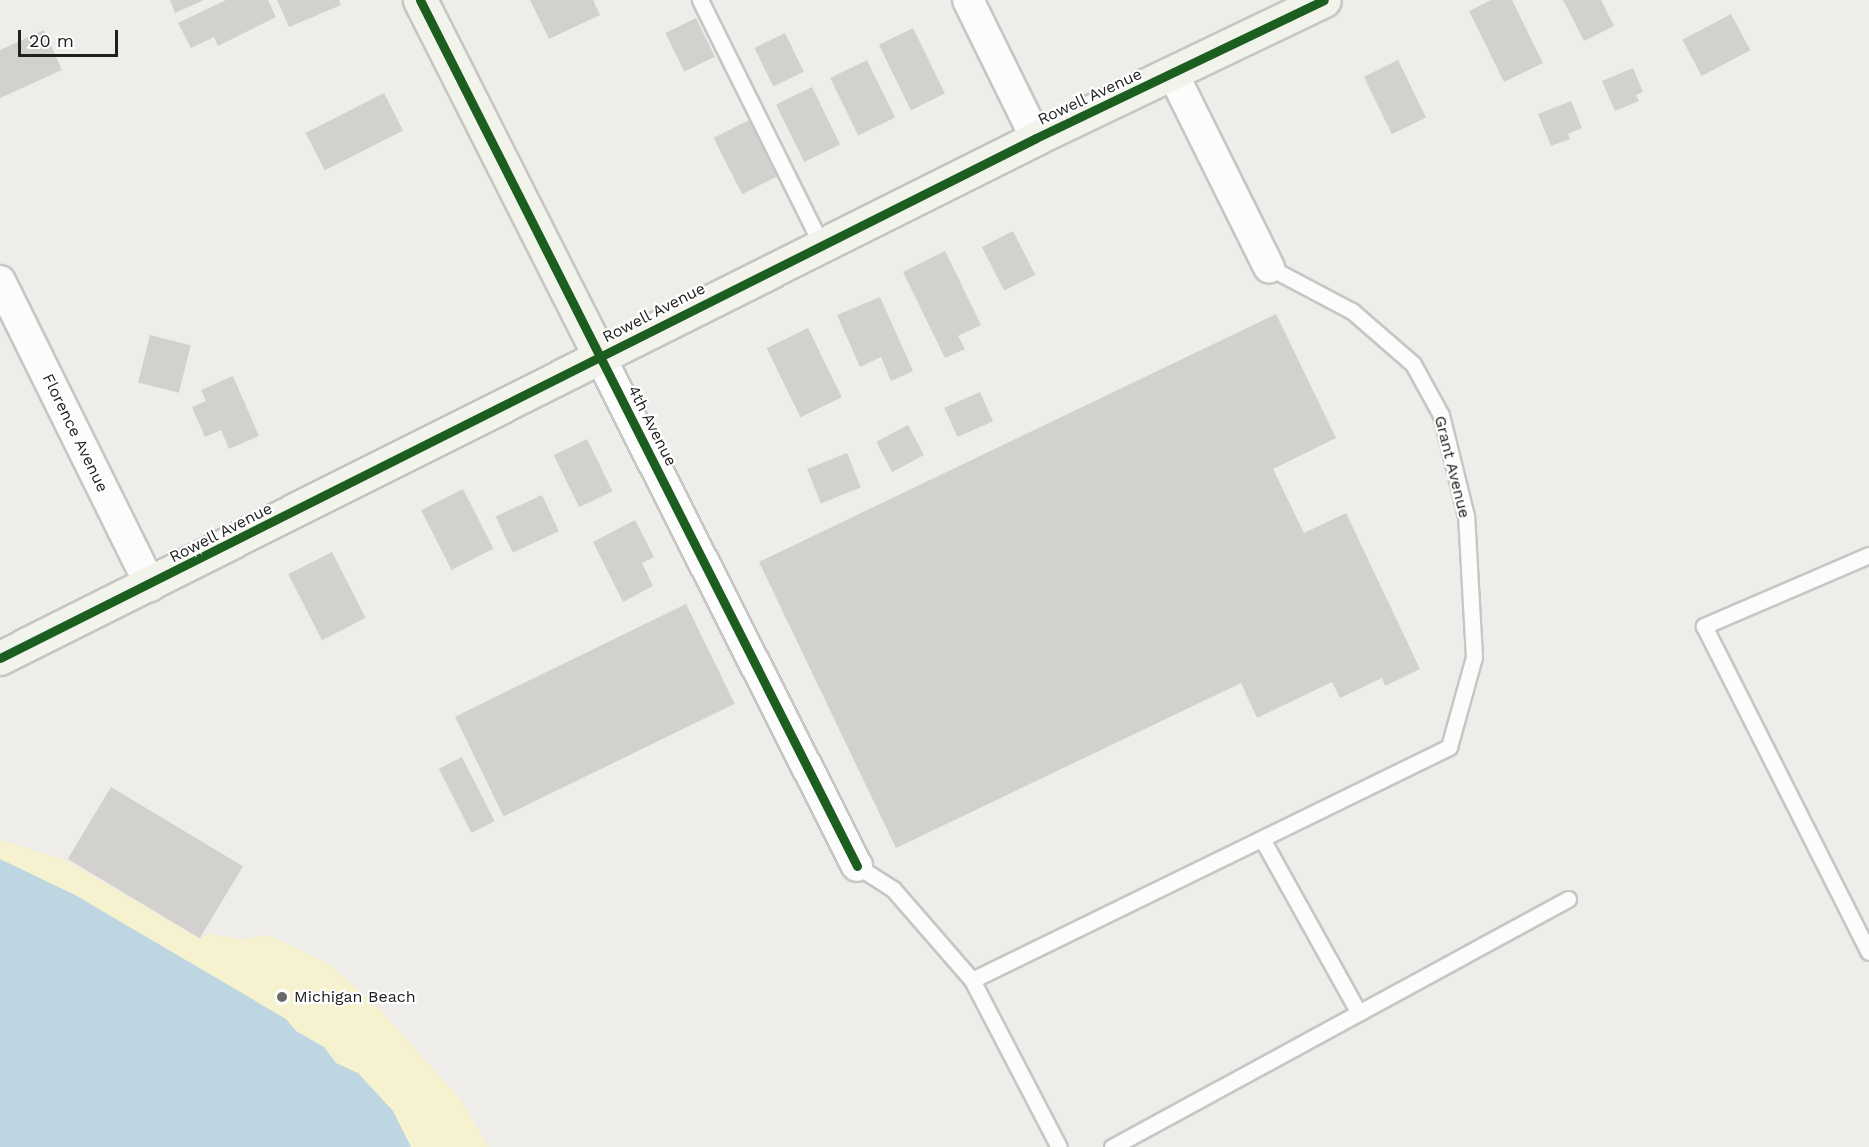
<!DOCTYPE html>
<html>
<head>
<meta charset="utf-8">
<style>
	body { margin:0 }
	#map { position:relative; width:1869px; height:1147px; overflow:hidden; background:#eeede9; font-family:"Work Sans",sans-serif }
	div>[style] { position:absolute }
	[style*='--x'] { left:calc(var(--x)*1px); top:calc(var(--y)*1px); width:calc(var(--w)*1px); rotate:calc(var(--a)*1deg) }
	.sand>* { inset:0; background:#f6f1ce }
	.water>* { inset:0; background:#bdd6e1 }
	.building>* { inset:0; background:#d2d1ce; transform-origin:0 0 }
	.roads { filter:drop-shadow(2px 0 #c7c6c5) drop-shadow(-2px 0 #c7c6c5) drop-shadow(0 2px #c7c6c5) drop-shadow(0 -2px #c7c6c5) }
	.lane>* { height:15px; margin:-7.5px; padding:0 7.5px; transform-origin:7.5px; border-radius:7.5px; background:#fcfcfc }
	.street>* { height:30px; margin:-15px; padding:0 15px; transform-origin:15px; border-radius:15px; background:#fcfcfc }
	.secondary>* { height:33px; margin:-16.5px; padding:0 16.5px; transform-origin:16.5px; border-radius:16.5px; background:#f2f4ec }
	.cycleway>* { height:9px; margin:-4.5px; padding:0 4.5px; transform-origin:4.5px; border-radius:4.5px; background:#1b5e20 }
	.dots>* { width:16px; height:16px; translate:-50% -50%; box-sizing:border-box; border:3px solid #fff; border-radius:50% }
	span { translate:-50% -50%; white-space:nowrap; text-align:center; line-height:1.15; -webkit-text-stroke:4.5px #fff; paint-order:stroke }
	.street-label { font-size:16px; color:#202020 }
	.poi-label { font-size:16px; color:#202020 }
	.left { translate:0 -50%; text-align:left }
	.scale { position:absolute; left:18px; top:30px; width:100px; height:27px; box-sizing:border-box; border:3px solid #202020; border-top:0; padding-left:8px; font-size:18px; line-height:21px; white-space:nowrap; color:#202020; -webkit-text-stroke:4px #fff; paint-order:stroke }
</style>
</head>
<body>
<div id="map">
	<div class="sand">
		<i style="clip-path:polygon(0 840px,65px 860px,200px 939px,207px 934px,243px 939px,269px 935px,329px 964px,375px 1004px,460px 1099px,489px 1147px,365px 1147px,0 904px)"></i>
	</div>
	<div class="water">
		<i style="clip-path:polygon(0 859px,75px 895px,286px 1019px,296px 1031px,324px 1047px,336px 1063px,358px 1073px,393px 1111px,411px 1147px,0 1147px)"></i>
	</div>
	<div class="building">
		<i style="clip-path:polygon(170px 0,204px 0,175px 13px)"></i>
		<i style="clip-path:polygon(226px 0,268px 0,276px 17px,218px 46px,214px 37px,191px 48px,178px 23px)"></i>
		<i style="clip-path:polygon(277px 0,339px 0,341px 5px,289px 27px)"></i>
		<i style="clip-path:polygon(530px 0,593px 0,600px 15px,549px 39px)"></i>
		<i style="clip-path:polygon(1491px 0,1512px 0,1543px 63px,1504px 82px,1469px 11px)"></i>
		<i style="clip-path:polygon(1563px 0,1601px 0,1614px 26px,1584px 41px)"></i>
		<i style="left:1731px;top:14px;width:41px;height:55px;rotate:62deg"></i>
		<i style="left:696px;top:18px;width:43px;height:34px;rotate:64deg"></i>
		<i style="left:913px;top:28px;width:73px;height:38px;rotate:64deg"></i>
		<i style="clip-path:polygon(44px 30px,62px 70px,0 98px,0 50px)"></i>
		<i style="left:785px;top:33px;width:43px;height:34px;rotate:64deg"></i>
		<i style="left:867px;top:60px;width:64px;height:41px;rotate:64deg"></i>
		<i style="left:1398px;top:60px;width:64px;height:38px;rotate:64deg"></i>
		<i style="clip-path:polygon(1633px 68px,1643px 92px,1636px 95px,1639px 101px,1615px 111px,1602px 81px)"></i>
		<i style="left:812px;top:87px;width:64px;height:40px;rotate:64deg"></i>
		<i style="left:384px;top:93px;width:42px;height:88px;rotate:63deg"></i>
		<i style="clip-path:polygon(1571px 101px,1582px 128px,1568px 134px,1570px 139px,1551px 146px,1538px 114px)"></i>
		<i style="left:751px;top:119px;width:63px;height:42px;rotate:63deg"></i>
		<i style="left:1013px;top:231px;width:49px;height:35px;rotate:63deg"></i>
		<i style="clip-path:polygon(945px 251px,981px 325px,958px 336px,965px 349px,945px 358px,903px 272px)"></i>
		<i style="clip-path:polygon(880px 297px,913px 371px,891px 381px,881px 357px,860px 367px,837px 315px)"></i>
		<i style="clip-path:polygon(1276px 314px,1336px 438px,1273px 469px,1304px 533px,1346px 513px,1420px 669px,1385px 686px,1382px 678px,1340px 698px,1332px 682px,1257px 718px,1241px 683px,896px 848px,759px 562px)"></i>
		<i style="left:808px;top:328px;width:77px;height:46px;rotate:64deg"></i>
		<i style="left:150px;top:335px;width:42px;height:49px;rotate:14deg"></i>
		<i style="clip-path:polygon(233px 376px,259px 436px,229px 449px,221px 430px,205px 437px,192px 407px,206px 401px,201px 390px)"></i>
		<i style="left:980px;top:392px;width:32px;height:39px;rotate:66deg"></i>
		<i style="left:908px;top:425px;width:34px;height:36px;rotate:62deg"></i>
		<i style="left:587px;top:439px;width:58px;height:37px;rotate:64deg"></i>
		<i style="left:847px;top:453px;width:37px;height:43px;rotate:68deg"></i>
		<i style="left:463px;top:489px;width:67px;height:47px;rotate:63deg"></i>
		<i style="left:542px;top:495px;width:40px;height:51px;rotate:65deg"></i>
		<i style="clip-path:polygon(635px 520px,654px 557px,642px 563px,653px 586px,623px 602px,593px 542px)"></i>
		<i style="left:332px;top:552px;width:74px;height:49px;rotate:63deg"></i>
		<i style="left:686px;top:604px;width:111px;height:257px;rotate:64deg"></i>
		<i style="left:462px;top:757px;width:72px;height:26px;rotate:63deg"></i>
		<i style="left:111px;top:787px;width:154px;height:84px;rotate:31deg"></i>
	</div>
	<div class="roads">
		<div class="lane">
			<i style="--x:700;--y:0;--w:275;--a:63.6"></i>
			<i style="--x:1869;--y:555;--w:180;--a:156.7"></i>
			<i style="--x:1704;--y:626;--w:365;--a:63.2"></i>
			<i style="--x:1262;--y:839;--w:199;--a:60.9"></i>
			<i style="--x:857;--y:866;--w:43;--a:32.6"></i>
			<i style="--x:893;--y:889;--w:121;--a:49"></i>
			<i style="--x:972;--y:980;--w:531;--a:-26.03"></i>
			<i style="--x:1449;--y:747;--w:93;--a:-74.5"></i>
			<i style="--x:1474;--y:657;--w:141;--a:-93.2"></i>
			<i style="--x:1466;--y:516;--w:104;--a:-103.9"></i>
			<i style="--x:1441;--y:415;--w:58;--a:-118.8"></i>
			<i style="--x:1413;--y:364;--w:81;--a:-139"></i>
			<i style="--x:1352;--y:311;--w:94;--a:-152.1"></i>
			<i style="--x:972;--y:980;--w:188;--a:62.5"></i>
			<i style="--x:1112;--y:1147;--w:519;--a:-28.54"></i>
		</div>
		<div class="street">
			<i style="--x:968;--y:0;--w:154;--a:63.8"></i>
			<i style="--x:1173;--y:74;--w:216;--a:63.6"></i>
			<i style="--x:0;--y:281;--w:340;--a:63.7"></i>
			<i style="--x:600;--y:357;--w:570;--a:63.21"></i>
		</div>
		<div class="secondary">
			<i style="--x:420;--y:0;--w:400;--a:63.2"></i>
			<i style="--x:0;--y:658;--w:1159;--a:-26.65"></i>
			<i style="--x:1036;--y:138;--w:319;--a:-25.6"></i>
		</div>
	</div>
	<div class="cycleway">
		<i style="--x:420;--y:0;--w:970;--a:63.22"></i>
		<i style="--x:0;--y:658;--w:1159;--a:-26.65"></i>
		<i style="--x:1036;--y:138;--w:319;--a:-25.6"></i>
	</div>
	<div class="dots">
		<i style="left:282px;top:997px;background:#686866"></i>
	</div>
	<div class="street-label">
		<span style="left:1090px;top:97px;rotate:-25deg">Rowell Avenue</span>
		<span style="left:654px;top:313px;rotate:-27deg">Rowell Avenue</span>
		<span style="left:652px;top:426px;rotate:63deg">4th Avenue</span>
		<span style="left:75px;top:433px;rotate:64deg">Florence Avenue</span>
		<span style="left:1452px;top:467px;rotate:76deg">Grant Avenue</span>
		<span style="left:221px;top:533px;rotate:-27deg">Rowell Avenue</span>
	</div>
	<div class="poi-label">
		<span class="left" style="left:294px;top:997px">Michigan Beach</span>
	</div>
	<div class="scale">20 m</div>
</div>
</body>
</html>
